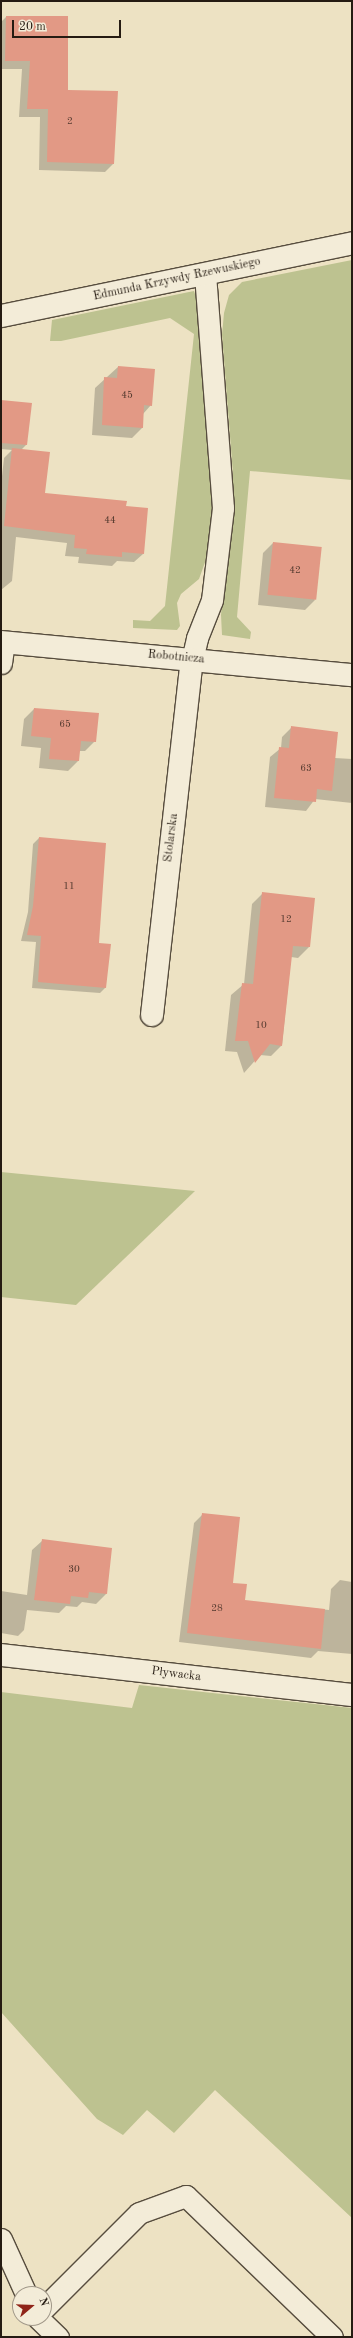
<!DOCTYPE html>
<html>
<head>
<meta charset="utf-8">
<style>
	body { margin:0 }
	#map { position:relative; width:353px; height:2338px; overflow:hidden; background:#ede2c3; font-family:"Old Standard TT",serif }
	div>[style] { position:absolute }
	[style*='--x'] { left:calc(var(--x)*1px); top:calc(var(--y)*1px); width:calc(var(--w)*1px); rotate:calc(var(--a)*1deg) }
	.green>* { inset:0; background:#bdc290 }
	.shadow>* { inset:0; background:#0003 }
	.building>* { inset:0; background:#e29985; transform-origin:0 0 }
	.roads { filter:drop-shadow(1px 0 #574d3e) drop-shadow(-1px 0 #574d3e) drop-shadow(0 1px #574d3e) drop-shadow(0 -1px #574d3e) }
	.service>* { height:21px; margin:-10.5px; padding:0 10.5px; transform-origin:10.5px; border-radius:10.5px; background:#f3ecd8 }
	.minor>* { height:22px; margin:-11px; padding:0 11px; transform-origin:11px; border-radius:11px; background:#f3ecd8 }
	.tertiary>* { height:22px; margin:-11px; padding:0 11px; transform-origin:11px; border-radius:11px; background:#f3ecd8 }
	span { translate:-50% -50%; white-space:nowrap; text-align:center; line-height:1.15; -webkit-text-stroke:3px #f3ecd8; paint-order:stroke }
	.number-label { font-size:10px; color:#543a2f }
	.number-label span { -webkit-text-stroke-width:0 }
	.street-label { font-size:12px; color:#251b12 }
	.frame { position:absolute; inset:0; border:2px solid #251b12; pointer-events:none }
	.north { position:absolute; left:12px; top:2286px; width:40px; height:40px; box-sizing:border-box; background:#f3ecd8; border:1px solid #a19889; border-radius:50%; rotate:71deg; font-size:11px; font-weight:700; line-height:16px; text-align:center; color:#251b12 }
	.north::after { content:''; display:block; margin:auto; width:14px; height:18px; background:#8f2418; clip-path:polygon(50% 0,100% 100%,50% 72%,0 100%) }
	.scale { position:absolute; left:12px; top:20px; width:109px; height:18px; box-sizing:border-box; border:2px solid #251b12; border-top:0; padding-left:5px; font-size:12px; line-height:14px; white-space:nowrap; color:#251b12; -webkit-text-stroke:3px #f3ecd8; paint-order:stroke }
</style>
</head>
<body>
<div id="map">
	<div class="green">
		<i style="clip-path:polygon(352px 260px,352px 480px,250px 471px,237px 617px,251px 632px,250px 639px,222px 635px,221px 615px,233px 474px,222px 335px,224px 313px,229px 295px,242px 282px)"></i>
		<i style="clip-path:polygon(194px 291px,200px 309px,200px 353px,212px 472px,213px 512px,208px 554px,199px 579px,181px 594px,177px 603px,180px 626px,177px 630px,133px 628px,133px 620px,150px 621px,165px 606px,194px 334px,170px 318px,61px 341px,50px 341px,52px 320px)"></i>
		<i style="clip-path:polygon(1px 1172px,195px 1191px,76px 1305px,1px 1297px)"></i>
		<i style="clip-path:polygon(139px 1685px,352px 1708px,352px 2218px,215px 2090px,174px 2133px,147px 2110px,123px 2135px,97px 2119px,1px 2012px,1px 1692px,132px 1708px)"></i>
	</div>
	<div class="shadow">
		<i style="clip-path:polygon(6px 17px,67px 91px,113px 164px,105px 172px,39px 170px,40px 117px,19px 117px,22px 69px,1px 69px,1px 22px)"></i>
		<i style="clip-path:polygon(118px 367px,151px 405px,143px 414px,142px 428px,132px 438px,92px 435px,95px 388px)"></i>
		<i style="clip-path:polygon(1px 401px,30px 404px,26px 445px,21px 450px,44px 494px,125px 507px,143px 554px,134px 562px,117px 561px,112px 566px,78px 563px,79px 557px,65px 556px,67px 543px,16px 537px,12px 581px,1px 590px,1px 485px,4px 458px,12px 450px,1px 449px)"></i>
		<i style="clip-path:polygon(273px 543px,315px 600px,305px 610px,258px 605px,263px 553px)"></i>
		<i style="clip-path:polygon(34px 709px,95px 741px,85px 751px,79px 751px,78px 761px,68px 771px,39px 768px,41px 748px,21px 746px,24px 719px)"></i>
		<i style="clip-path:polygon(291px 728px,335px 758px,352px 759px,352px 803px,315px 799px,306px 811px,265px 807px,270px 757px,281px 748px,282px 737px)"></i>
		<i style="clip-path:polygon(39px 838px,98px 944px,105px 988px,100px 993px,32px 988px,36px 942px,21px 941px,28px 912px,33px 844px)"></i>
		<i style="clip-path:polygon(263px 893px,309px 947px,298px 958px,291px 957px,282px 1045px,271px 1056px,260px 1055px,244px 1073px,237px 1052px,225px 1051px,231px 995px,244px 984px,252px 904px)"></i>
		<i style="clip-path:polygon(203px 1514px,232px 1584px,244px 1601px,329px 1610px,331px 1589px,340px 1580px,352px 1582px,352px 1654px,318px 1651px,311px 1658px,179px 1642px,194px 1523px)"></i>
		<i style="clip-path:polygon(42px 1541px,111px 1549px,106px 1594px,96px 1604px,82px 1602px,77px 1607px,66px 1606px,59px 1613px,27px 1610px,24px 1630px,18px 1636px,1px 1633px,1px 1591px,27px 1595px,32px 1550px)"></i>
	</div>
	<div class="building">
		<i style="clip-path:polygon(6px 16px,68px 16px,68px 90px,118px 91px,114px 164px,47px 162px,48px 109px,27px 109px,30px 61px,5px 61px)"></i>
		<i style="clip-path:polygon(118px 366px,155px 369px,152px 406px,144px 405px,143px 428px,102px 425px,104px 377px,117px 378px)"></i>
		<i style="clip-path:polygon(1px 400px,32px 403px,27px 445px,1px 443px)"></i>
		<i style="clip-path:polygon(12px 448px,50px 452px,45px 493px,127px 501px,126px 506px,148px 508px,144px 554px,122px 552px,122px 557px,86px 554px,87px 549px,74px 548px,75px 535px,4px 526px)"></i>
		<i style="left:273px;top:542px;width:49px;height:53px;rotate:6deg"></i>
		<i style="clip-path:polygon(34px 708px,99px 713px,96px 742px,81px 741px,79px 761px,49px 759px,51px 738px,31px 736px)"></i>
		<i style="clip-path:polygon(291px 726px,338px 732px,332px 791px,317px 789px,316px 802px,274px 798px,279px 747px,289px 748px)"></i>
		<i style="clip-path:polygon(39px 837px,106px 843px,99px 943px,111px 944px,106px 988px,38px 982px,41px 936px,27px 935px,33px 906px)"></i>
		<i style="clip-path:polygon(262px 892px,315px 898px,310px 947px,293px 946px,282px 1046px,270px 1044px,255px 1063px,248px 1041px,235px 1041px,242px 983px,253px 984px)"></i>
		<i style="clip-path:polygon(202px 1513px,240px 1517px,233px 1583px,247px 1584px,245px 1600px,325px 1609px,321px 1649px,187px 1633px)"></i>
		<i style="clip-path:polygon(42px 1539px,112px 1548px,107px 1594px,89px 1592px,88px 1598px,71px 1596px,70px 1604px,34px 1600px)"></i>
	</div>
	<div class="roads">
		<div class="service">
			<i style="--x:192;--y:660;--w:23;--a:-77"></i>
			<i style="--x:197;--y:638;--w:41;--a:-68.5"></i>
			<i style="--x:212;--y:600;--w:93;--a:-83.2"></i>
			<i style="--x:223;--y:508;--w:235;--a:-94.4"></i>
			<i style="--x:1;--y:663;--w:21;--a:-82"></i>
			<i style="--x:1;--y:2239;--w:60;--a:65.6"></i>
			<i style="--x:44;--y:2308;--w:134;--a:-45"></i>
			<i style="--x:139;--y:2213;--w:50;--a:-19.9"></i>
			<i style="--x:186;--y:2196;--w:203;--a:44"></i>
			<i style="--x:38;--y:2318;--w:28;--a:44"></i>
		</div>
		<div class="minor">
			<i style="--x:1;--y:316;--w:359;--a:-11.7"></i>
			<i style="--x:152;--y:1015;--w:357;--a:-83.6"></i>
			<i style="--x:1;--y:1655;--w:353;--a:6.5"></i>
		</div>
		<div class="tertiary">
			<i style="--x:1;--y:642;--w:353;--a:5.4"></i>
		</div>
	</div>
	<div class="number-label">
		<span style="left:70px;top:122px">2</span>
		<span style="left:127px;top:396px">45</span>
		<span style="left:110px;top:521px">44</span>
		<span style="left:295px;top:571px">42</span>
		<span style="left:65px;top:725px">65</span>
		<span style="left:306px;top:769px">63</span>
		<span style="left:69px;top:887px">11</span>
		<span style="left:286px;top:920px">12</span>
		<span style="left:261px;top:1026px">10</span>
		<span style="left:74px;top:1570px">30</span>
		<span style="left:217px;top:1609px">28</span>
	</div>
	<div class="street-label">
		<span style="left:177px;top:280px;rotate:-12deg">Edmunda Krzywdy Rzewuskiego</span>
		<span style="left:176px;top:658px;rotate:5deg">Robotnicza</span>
		<span style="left:172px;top:838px;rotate:-83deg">Stolarska</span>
		<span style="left:176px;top:1675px;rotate:7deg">Pływacka</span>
	</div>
	<div class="frame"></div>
	<div class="north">N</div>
	<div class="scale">20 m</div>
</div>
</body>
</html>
